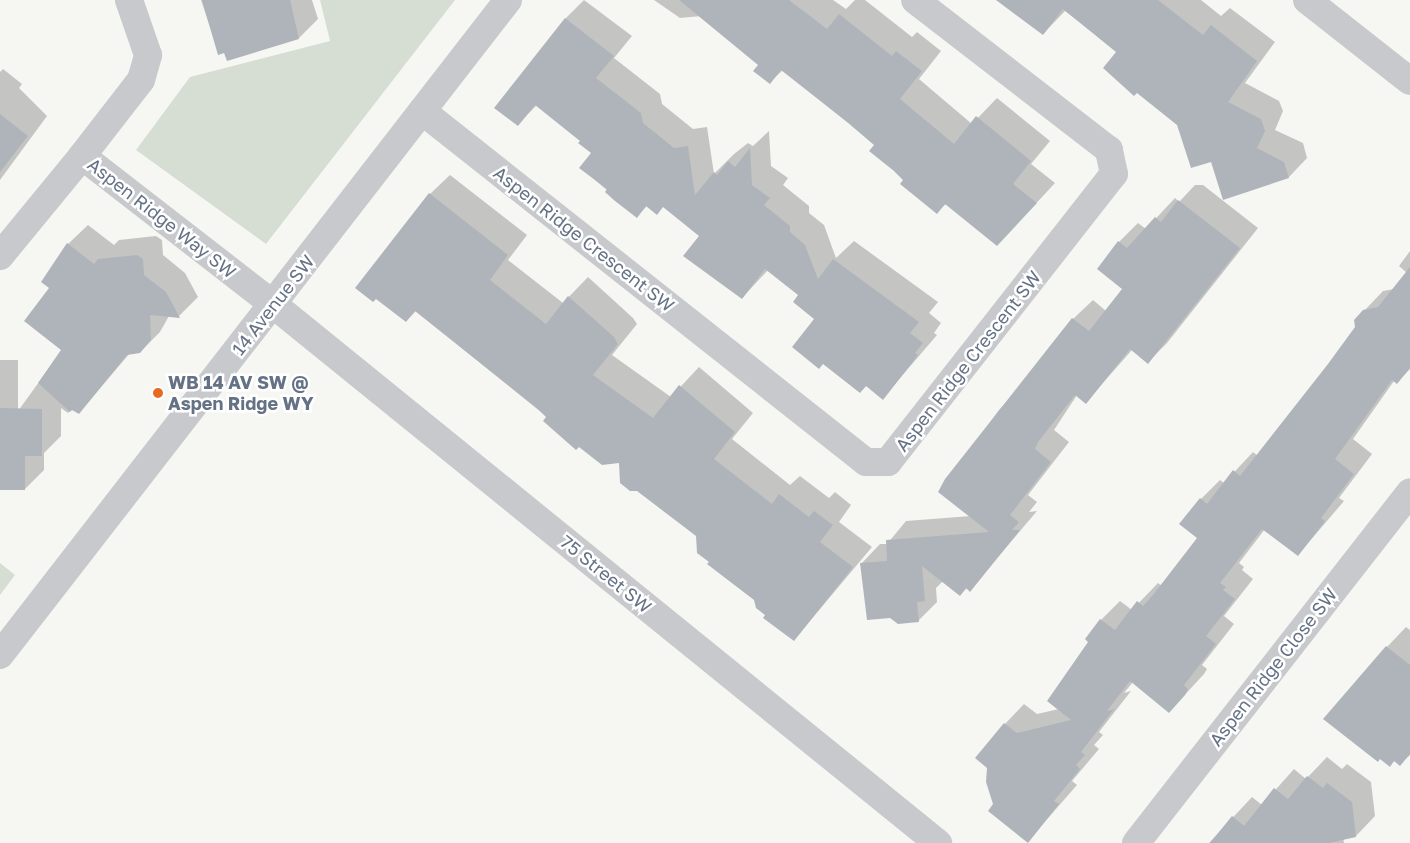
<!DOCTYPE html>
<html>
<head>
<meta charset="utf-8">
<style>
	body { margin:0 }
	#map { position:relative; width:1410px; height:843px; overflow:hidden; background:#f6f7f3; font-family:"Golos Text",sans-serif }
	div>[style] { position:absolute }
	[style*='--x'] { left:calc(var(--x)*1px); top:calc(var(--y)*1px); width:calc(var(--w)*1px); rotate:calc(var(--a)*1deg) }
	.green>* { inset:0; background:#d6ded4 }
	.shadow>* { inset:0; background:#0003 }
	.building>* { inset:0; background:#afb4bb }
	.minor>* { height:28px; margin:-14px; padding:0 14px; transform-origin:14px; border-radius:14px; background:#c7c9cd }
	.dots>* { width:14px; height:14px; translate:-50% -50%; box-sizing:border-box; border:2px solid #fff; border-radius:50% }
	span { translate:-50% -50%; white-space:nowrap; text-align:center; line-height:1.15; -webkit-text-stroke:5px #fff; paint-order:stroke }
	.street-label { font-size:18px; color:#657285 }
	.poi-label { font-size:18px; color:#657285; font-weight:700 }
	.left { translate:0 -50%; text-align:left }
</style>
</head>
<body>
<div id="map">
	<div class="green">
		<i style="clip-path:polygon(320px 0,455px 0,266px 244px,136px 150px,190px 77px,330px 41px)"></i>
		<i style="clip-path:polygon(0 563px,15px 575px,0 595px)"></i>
	</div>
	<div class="shadow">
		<i style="clip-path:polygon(201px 0,312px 0,318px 19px,299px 38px,219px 54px)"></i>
		<i style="clip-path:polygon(584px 0,632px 36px,614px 58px,660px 94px,662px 104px,693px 129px,707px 127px,714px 174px,734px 154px,748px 143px,753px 146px,769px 131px,771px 166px,788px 178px,783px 185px,809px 206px,809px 213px,824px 225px,836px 258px,854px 241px,938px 302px,929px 313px,941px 323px,934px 333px,937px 335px,883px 398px,867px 385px,860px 392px,800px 295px,768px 270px,742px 298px,701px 235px,664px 206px,647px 206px,637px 216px,581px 168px,592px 153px,582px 140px,537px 105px,518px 124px,496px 108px,566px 18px)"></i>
		<i style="clip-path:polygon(654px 0,833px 0,846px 9px,855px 0,865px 0,912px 37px,917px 32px,941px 51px,919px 79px,972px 124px,997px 98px,1050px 141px,1031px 164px,1055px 183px,1016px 225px,946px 204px,937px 212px,904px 180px,876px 145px,783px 70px,770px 82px,760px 64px,702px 16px,680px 18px)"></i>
		<i style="clip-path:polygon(998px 0,1201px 0,1221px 16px,1230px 8px,1275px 42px,1245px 83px,1279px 101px,1283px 111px,1275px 130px,1303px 143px,1307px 158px,1289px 177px,1212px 161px,1118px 52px,1065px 11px,1043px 34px)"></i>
		<i style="clip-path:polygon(3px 69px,22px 84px,19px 88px,47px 116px,0 180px,0 72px)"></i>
		<i style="clip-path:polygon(450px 175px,527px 235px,508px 260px,563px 303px,588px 277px,633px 318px,637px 324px,612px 355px,671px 397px,699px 367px,753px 413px,732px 439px,790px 485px,800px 476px,829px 498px,835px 492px,851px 505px,839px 522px,872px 547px,794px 640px,755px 599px,711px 562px,697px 536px,620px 461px,547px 417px,416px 311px,406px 321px,376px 297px,430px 194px)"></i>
		<i style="clip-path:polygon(1195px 185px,1203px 185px,1258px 228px,1167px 343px,1148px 362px,1132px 350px,1086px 402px,1077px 395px,1054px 430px,1069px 442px,1028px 495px,1037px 502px,1029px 512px,1037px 511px,970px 590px,967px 588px,960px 595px,943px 581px,936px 588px,937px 602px,918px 621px,861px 564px,880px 544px,887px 544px,906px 521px,971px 516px,940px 492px,999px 410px,1018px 390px,1073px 319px,1093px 300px,1106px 311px,1124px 288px,1119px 242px,1138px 223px,1146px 229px,1175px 198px,1179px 202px)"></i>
		<i style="clip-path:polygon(88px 225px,114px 245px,119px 240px,156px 236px,162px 240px,163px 255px,185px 273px,198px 297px,179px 316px,169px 316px,160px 332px,140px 352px,130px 353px,79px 413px,73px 408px,68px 413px,61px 408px,61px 436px,44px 453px,44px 470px,25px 489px,0 488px,0 360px,18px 360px,18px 411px,63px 349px,51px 288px,68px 244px)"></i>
		<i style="clip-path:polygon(1410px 251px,1410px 369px,1397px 382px,1394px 381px,1353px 439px,1372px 454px,1339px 498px,1344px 501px,1298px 555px,1265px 529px,1239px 563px,1244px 567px,1242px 570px,1253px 579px,1224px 616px,1234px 624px,1202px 665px,1207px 669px,1204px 674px,1169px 712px,1133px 682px,1124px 693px,1131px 691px,1099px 732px,1103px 735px,1094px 745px,1099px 749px,1072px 781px,1077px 785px,1028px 841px,995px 804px,1005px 724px,1024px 704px,1037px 714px,1059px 709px,1101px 620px,1120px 601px,1132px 610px,1158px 583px,1162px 586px,1199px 538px,1201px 499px,1220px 480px,1224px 483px,1253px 452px,1258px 456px,1357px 327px,1364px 311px,1383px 291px,1394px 289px,1407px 273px,1399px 266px)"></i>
		<i style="clip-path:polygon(1406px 627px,1410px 630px,1410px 755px,1400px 764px,1395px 760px,1390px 765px,1387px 647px)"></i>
		<i style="clip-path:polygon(1327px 757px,1342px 769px,1347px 764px,1371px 782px,1375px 816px,1356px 836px,1343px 837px,1344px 843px,1209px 843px,1252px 797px,1262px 805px,1294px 769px,1306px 779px)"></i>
	</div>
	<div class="building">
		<i style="clip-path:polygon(202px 0,290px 0,299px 39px,227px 61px,224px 53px,218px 55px)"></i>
		<i style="clip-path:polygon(679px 0,789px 0,827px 29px,839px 14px,892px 56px,896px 51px,922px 71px,900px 99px,954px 144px,976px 116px,1031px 161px,1013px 184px,1037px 203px,997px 246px,945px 204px,937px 214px,900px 184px,903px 180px,894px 171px,869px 151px,874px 145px,847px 122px,781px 70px,770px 84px,753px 71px,758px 65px)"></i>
		<i style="clip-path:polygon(996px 0,1158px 0,1203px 35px,1211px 25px,1257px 61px,1228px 102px,1261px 119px,1265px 131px,1257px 148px,1284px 162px,1289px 178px,1223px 200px,1211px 162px,1191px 168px,1177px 125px,1137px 93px,1134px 96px,1103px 68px,1116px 52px,1063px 9px,1043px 35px)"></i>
		<i style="clip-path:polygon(565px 18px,614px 56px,596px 78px,641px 113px,643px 123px,674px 148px,688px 146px,695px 195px,714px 172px,717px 175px,728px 161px,735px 167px,750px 148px,752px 185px,770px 198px,764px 205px,790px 226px,790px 232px,805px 245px,818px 279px,833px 259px,919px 322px,910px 333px,923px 343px,915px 353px,918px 355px,883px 400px,866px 386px,860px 393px,823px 364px,819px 369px,792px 347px,814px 319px,793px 302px,798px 295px,765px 269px,742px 299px,683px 256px,699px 236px,663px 207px,657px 215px,646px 206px,637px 218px,615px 201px,605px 192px,607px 189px,579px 168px,591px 153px,578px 143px,580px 141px,535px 105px,518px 126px,494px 108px)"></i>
		<i style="clip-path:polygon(0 114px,28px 136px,0 172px)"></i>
		<i style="clip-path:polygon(429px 193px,508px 255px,490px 280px,546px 324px,568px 296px,614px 337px,618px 344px,593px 375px,653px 418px,679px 385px,735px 432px,714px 459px,772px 504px,779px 494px,809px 517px,814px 511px,833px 525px,820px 542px,853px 567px,794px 641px,763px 618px,765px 615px,756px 608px,754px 600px,707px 564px,709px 562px,697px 553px,696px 536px,637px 491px,630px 491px,620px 483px,619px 463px,602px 465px,579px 447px,576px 450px,543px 421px,546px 417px,538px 409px,415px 311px,406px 322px,376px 299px,373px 302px,355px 288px)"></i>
		<i style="clip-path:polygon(1178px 200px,1240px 248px,1148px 364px,1130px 349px,1086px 404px,1075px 395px,1038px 442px,1035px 449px,1051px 462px,1010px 515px,1019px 522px,1012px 530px,1020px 530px,970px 592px,966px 588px,960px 596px,922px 566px,925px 601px,917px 602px,919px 622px,898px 624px,890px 618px,867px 620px,860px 563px,887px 561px,886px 540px,989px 532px,938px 492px,945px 479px,1072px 318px,1089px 331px,1122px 289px,1097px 269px,1118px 241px,1127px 248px,1155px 217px,1161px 222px)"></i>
		<i style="clip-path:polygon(67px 243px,94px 264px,98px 259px,137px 255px,143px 259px,144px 275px,166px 292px,180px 318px,150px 315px,151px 340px,140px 353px,127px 355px,79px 414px,72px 410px,70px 412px,38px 383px,61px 350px,24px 321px,49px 288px,41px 282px)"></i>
		<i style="clip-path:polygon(1410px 267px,1410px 368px,1397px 384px,1392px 380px,1335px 459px,1354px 474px,1321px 518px,1325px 521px,1298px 556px,1262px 529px,1220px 583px,1226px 587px,1223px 590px,1235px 599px,1206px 636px,1216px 644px,1184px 685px,1188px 689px,1185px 695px,1169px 713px,1130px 681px,1107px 711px,1114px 709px,1081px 752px,1085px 755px,1076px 765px,1080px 769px,1054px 801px,1059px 804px,1028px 843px,988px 811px,993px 804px,986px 782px,987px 768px,975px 758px,1004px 723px,1017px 733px,1071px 720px,1047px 701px,1088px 642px,1085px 639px,1100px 619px,1115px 630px,1137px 601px,1143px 606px,1153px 595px,1197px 538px,1179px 524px,1200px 498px,1207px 504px,1233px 470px,1240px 476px,1328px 364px,1355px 327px,1354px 320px,1363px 310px,1378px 307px)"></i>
		<i style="clip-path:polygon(0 408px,42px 409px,42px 456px,25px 456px,25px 490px,0 490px)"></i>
		<i style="clip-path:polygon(1386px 646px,1410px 665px,1410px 754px,1400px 766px,1394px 761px,1390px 767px,1380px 759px,1378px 762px,1323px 719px)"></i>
		<i style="clip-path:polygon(1307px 776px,1323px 788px,1327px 783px,1352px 802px,1356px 837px,1329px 843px,1210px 843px,1232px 816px,1244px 826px,1274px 788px,1288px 799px)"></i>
	</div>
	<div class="minor">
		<i style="--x:1307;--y:0;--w:131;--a:38.2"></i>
		<i style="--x:422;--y:111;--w:566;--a:38.33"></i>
		<i style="--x:866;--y:462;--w:22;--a:0"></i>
		<i style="--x:888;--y:462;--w:366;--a:-51.9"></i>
		<i style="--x:1114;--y:174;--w:25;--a:-102"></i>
		<i style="--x:1109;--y:150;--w:245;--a:-142.3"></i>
		<i style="--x:82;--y:156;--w:96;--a:-52.2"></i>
		<i style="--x:141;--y:80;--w:26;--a:-74"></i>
		<i style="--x:148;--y:55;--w:58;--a:-109.1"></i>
		<i style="--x:0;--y:256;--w:129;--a:-50.6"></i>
		<i style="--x:82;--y:156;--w:243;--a:37.8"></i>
		<i style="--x:274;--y:305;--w:855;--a:39.02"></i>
		<i style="--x:0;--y:655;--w:829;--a:-52.2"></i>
		<i style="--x:1136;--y:843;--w:445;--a:-52"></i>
	</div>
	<div class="dots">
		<i style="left:158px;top:393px;background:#e76922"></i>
	</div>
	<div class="street-label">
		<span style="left:162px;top:218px;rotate:38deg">Aspen Ridge Way SW</span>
		<span style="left:584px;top:239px;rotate:38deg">Aspen Ridge Crescent SW</span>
		<span style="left:273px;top:305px;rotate:-52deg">14 Avenue SW</span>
		<span style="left:968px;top:361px;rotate:-52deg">Aspen Ridge Crescent SW</span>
		<span style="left:606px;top:574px;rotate:39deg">75 Street SW</span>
		<span style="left:1273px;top:667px;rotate:-52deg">Aspen Ridge Close SW</span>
	</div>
	<div class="poi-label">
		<span class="left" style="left:168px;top:393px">WB 14 AV SW @<br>Aspen Ridge WY</span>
	</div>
</div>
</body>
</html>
